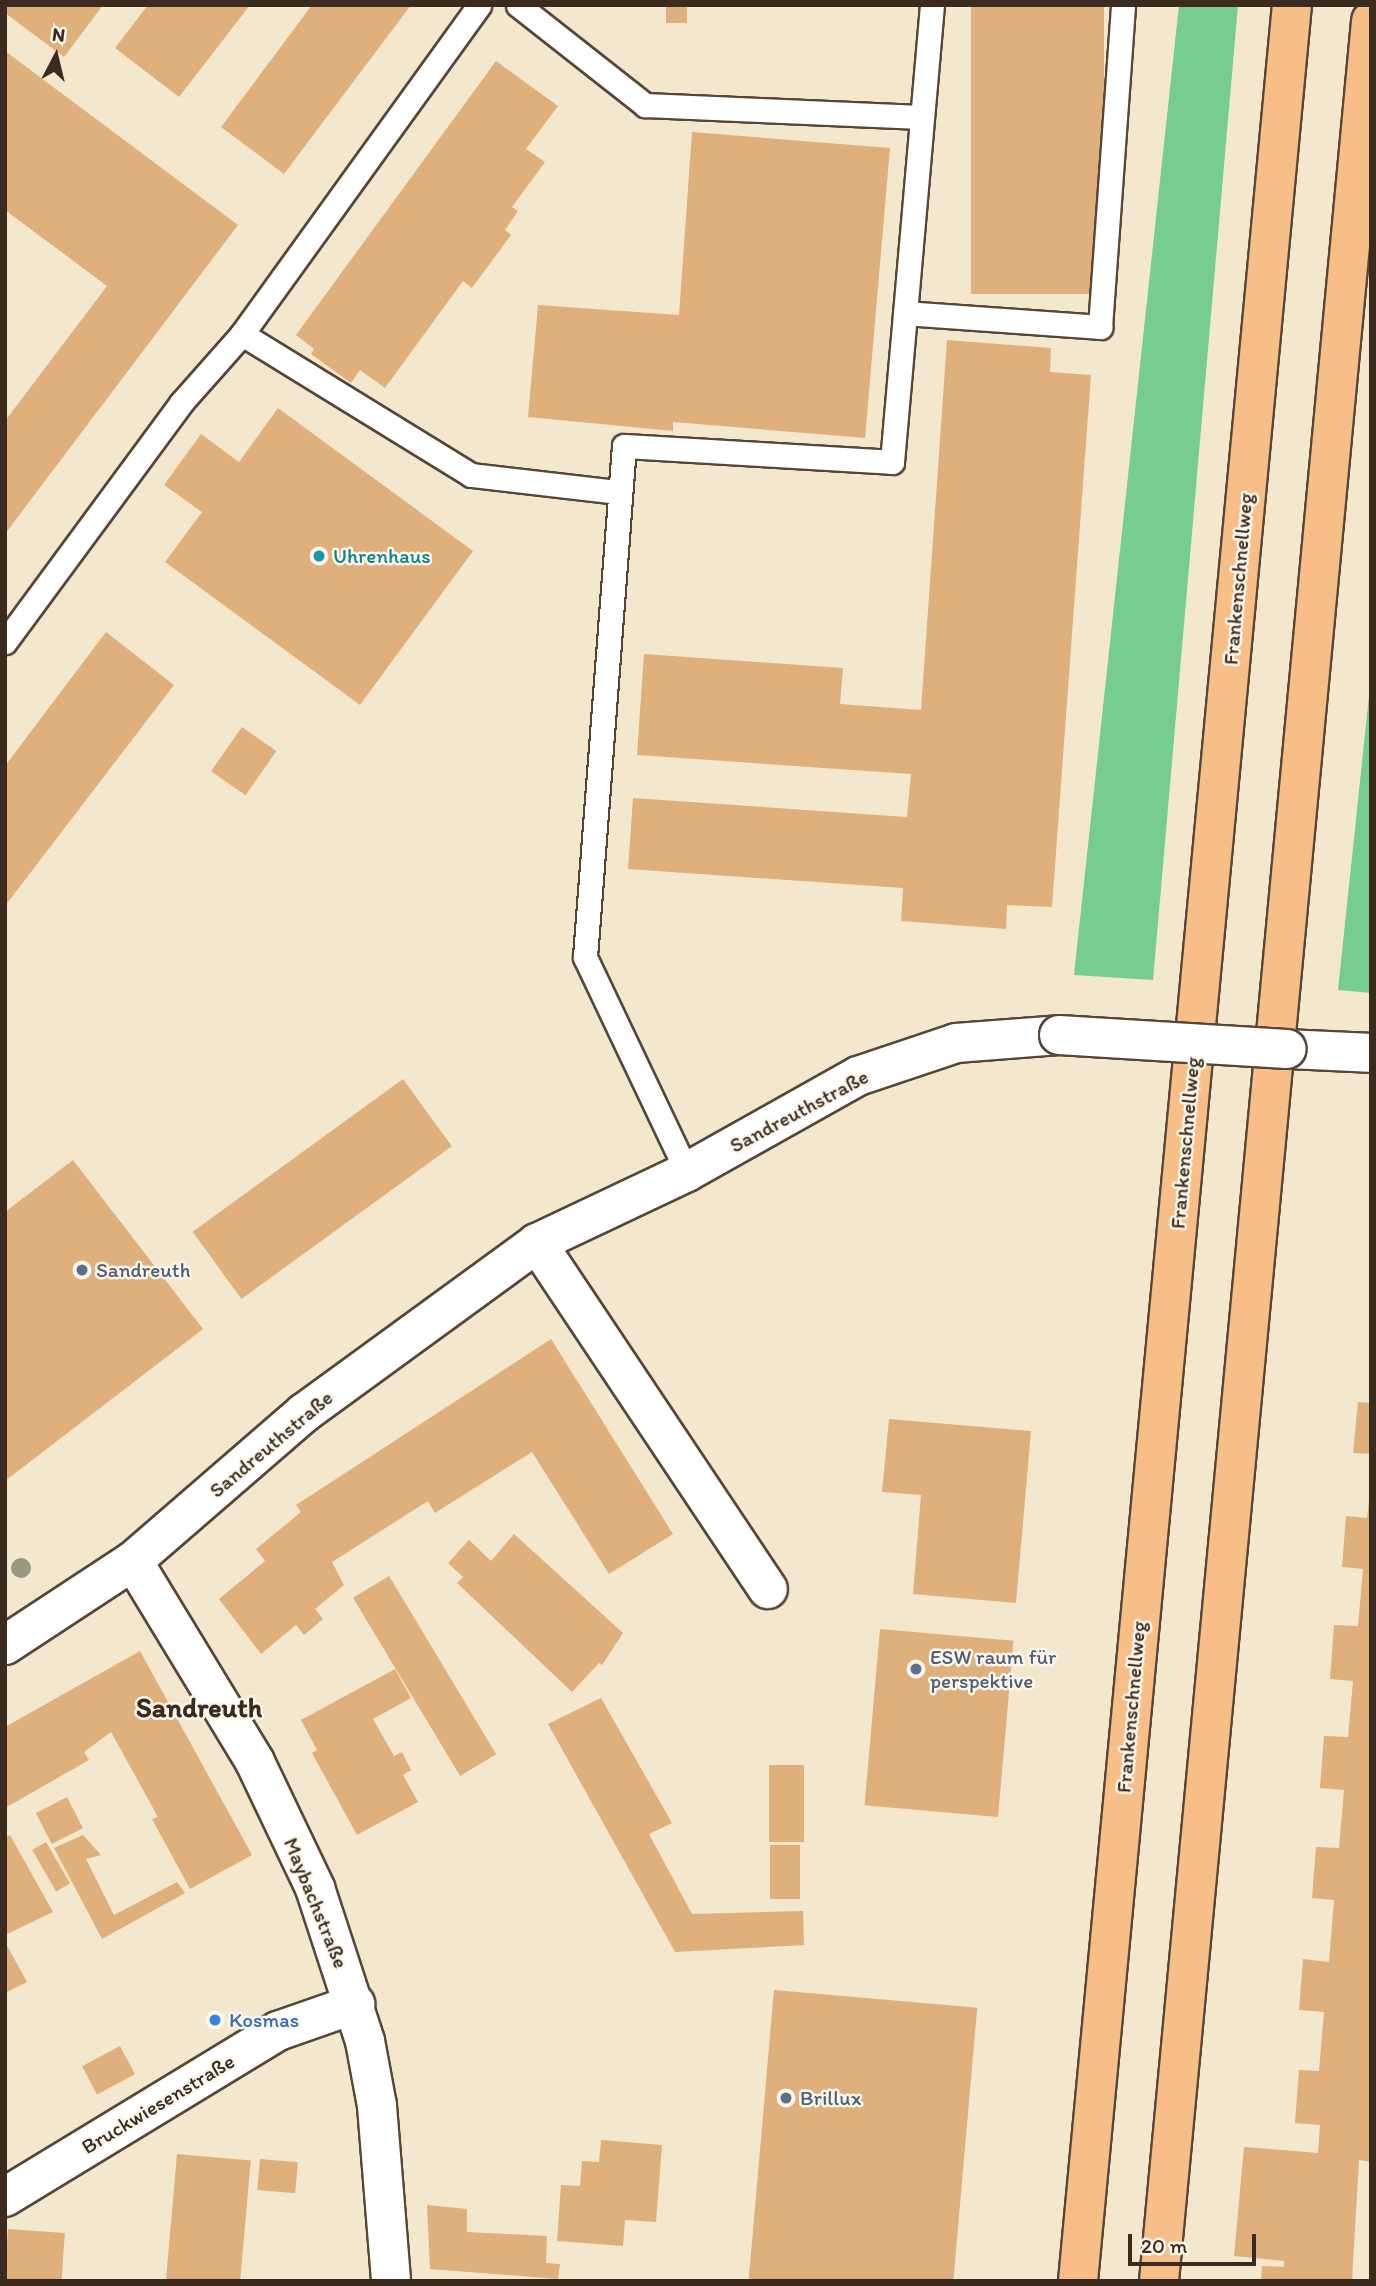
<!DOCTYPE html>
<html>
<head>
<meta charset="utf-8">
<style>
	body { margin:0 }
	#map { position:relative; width:1376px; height:2286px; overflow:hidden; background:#f3e7ce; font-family:Itim,sans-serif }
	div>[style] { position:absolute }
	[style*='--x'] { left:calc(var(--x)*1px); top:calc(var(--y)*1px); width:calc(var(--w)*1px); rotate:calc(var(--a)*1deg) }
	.green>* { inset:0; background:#77cc91 }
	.building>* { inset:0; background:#dfb07c; transform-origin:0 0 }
	.roads { filter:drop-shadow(2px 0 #574638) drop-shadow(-2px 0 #574638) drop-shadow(0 2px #574638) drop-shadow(0 -2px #574638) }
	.service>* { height:23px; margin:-11.5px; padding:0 11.5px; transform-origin:11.5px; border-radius:11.5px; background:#fff }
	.minor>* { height:38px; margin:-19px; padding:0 19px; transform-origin:19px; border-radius:19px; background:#fff }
	.trunk>* { height:38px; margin:-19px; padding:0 19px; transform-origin:19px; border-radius:19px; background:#f7be88 }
	.bridges { filter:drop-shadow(2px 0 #574638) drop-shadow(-2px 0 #574638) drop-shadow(0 2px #574638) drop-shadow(0 -2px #574638) }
	.minor-bridge>* { height:38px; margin:-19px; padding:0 19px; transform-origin:19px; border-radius:19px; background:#fff }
	.trees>* { width:20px; height:20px; margin:-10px; border-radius:50%; background:#989a80 }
	.dots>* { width:19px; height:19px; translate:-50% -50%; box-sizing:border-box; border:4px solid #fbf7ec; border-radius:50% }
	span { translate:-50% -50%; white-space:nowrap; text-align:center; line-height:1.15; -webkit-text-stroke:5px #fbf7ec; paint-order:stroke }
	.culture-label { font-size:21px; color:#0d838f }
	.left { translate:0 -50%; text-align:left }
	.street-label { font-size:21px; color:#3b2a1e }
	.service-label { font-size:21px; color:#4e5e75 }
	.shop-label { font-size:21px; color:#366cbe }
	.district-label { font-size:28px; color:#3b2a1e; font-weight:700 }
	.frame { position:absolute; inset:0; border:7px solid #3b2a1e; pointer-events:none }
	.north { position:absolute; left:21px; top:21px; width:70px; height:70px; -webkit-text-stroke:5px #fbf7ec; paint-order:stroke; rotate:7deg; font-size:19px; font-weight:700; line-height:28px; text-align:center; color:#3b2a1e }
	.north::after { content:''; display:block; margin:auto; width:24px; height:32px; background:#3b2a1e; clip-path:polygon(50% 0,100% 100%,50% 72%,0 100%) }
	.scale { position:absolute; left:1128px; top:2234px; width:128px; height:32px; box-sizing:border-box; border:4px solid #3b2a1e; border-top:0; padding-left:9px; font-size:21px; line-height:24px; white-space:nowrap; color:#3b2a1e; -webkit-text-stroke:5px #fbf7ec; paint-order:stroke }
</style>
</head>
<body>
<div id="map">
	<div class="green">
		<i style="clip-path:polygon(1179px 5px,1238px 5px,1153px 980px,1074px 975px)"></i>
		<i style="clip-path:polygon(1371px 677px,1371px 993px,1338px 990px)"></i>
	</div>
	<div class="building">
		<i style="clip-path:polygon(5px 5px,103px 5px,64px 57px,5px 13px)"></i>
		<i style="clip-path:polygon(148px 5px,250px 5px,179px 97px,115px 48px)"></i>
		<i style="clip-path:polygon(312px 5px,411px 5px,284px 174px,221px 127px)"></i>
		<i style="left:666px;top:5px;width:21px;height:18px"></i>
		<i style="left:971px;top:5px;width:133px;height:289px"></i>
		<i style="clip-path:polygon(5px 51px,238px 225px,5px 534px,5px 421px,107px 286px,5px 210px)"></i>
		<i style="clip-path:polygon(496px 61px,558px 106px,526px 149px,545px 162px,512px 207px,518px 211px,505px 230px,511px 235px,472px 288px,463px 281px,385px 388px,360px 370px,351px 383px,311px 354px,314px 349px,296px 335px)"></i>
		<i style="clip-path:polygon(692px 132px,890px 148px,865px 438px,673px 422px,673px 431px,528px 417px,538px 305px,679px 315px)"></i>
		<i style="clip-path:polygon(947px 340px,1051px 348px,1050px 372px,1091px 375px,1052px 907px,1007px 905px,1006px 929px,901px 921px,903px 888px,628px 869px,633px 798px,907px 817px,911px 774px,637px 755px,644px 654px,843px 668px,840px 704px,921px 710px)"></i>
		<i style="clip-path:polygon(278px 408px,473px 551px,360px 705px,165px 562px,202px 512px,164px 485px,201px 434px,239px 462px)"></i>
		<i style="clip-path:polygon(106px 632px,174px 685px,5px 906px,5px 766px)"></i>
		<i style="left:242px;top:727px;width:42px;height:54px;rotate:35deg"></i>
		<i style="left:403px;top:1079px;width:83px;height:260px;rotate:54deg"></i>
		<i style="clip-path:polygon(73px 1160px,203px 1329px,5px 1481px,5px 1212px)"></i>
		<i style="clip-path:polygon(551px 1339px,673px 1534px,609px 1574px,532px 1452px,435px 1513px,428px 1501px,332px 1562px,344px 1585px,315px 1609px,323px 1619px,304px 1635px,296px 1625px,261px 1654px,219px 1599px,265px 1561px,256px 1549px,301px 1512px,296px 1505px)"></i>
		<i style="clip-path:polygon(1358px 1402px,1371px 1403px,1371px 1454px,1353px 1453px)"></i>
		<i style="clip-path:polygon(889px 1419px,1031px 1431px,1016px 1603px,913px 1594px,921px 1495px,882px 1492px)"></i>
		<i style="clip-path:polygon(1369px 1500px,1371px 2162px,1359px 2160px,1352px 2281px,1261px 2281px,1262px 2266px,1284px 2267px,1284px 2261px,1234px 2256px,1244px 2147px,1318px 2153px,1320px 2125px,1295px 2123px,1299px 2070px,1319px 2071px,1324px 2012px,1299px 2010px,1303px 1959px,1329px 1962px,1334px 1900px,1312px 1898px,1316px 1847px,1339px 1848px,1344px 1790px,1320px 1788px,1324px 1736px,1348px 1737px,1353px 1681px,1330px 1679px,1334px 1625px,1358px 1626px,1363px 1569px,1342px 1567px,1346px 1516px,1367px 1518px)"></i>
		<i style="clip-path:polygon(514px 1534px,623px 1633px,602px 1665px,599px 1663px,572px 1692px,457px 1583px,463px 1577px,448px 1563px,469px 1540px,491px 1561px)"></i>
		<i style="left:389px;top:1576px;width:208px;height:42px;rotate:59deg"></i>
		<i style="left:880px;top:1629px;width:134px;height:177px;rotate:5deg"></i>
		<i style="clip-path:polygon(140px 1651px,252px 1855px,190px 1889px,152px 1819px,158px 1817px,111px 1732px,84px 1752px,89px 1760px,5px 1808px,5px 1727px)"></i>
		<i style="clip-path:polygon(395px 1669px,411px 1698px,373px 1719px,394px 1756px,402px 1752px,411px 1770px,403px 1775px,418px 1802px,357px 1835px,312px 1753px,317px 1750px,301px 1720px)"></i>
		<i style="clip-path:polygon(601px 1698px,672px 1823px,649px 1834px,692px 1914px,803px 1911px,804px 1945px,675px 1952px,548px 1724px)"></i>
		<i style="left:769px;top:1765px;width:35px;height:77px"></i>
		<i style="left:67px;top:1797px;width:35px;height:35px;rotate:63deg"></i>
		<i style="clip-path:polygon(10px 1835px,53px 1912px,5px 1935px,5px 1838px)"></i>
		<i style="clip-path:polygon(83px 1835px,101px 1855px,86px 1859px,114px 1915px,177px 1882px,185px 1893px,102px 1939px,54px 1848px)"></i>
		<i style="left:46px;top:1842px;width:48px;height:16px;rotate:60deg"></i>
		<i style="left:770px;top:1845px;width:30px;height:54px"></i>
		<i style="clip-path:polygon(5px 1942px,27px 1982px,5px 1993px)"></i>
		<i style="left:774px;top:1990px;width:204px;height:292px;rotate:5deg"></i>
		<i style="left:120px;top:2046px;width:32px;height:43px;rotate:62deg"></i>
		<i style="clip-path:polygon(601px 2140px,662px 2145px,656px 2222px,625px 2220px,623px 2246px,557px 2241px,561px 2185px,580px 2186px,582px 2161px,599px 2162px)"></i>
		<i style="left:177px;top:2154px;width:74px;height:128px;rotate:5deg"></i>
		<i style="left:260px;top:2159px;width:38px;height:31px;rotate:5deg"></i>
		<i style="clip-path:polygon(427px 2205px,467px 2209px,467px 2232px,547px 2236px,546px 2263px,560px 2264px,558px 2279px,430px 2269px)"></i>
		<i style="left:8px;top:2229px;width:57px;height:52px;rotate:4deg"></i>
	</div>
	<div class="roads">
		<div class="service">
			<i style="--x:518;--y:5;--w:162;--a:38.2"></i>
			<i style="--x:645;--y:105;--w:276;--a:2.5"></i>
			<i style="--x:905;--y:313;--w:196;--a:4.1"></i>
			<i style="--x:1100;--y:327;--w:323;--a:-85.9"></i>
			<i style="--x:242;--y:334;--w:405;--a:-54.2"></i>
			<i style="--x:5;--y:642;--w:297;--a:-53.6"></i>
			<i style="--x:181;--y:403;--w:92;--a:-48.5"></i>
			<i style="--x:242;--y:334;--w:269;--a:31.6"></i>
			<i style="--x:471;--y:475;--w:148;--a:6.6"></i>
			<i style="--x:687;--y:1172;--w:238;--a:-115.4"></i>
			<i style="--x:585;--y:957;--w:512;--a:-85.64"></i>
			<i style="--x:624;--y:446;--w:268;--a:3.4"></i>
			<i style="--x:892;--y:462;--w:459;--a:-85"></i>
		</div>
		<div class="minor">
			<i style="--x:1287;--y:1049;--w:84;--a:2.7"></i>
			<i style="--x:537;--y:1243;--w:416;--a:56.3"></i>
			<i style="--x:133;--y:1561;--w:235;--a:58.7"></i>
			<i style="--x:255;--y:1762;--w:140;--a:64.5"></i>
			<i style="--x:315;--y:1888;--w:161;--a:71.9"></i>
			<i style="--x:365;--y:2041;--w:66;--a:79.5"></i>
			<i style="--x:377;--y:2106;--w:176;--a:85.4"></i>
			<i style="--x:5;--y:1645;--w:153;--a:-33.3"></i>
			<i style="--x:133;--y:1561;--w:226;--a:-40.9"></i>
			<i style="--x:304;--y:1413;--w:288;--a:-36.1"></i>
			<i style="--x:537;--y:1243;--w:166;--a:-25.3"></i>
			<i style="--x:687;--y:1172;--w:196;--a:-29.3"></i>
			<i style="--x:858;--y:1076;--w:103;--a:-18.6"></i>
			<i style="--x:956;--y:1043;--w:103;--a:-4.4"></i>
			<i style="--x:5;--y:2197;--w:320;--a:-31.3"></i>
			<i style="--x:278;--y:2031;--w:82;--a:-19.3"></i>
		</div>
		<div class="trunk">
			<i style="--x:1078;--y:2281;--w:2286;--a:-84.63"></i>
			<i style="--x:1159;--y:2281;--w:2270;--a:-84.64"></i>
		</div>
	</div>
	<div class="bridges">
		<div class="minor-bridge">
			<i style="--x:1059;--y:1035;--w:228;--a:3.5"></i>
		</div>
	</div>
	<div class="trees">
		<i style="left:21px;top:1568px"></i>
	</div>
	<div class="dots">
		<i style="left:319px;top:556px;background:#0f9aa8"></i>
		<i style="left:82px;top:1270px;background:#5c6f8a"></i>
		<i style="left:916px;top:1669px;background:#5c6f8a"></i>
		<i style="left:215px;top:2020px;background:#3f7fe0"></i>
		<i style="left:786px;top:2098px;background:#5c6f8a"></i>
	</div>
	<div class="culture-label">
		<span class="left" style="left:333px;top:556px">Uhrenhaus</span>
	</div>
	<div class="street-label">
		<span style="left:1238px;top:579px;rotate:-85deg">Frankenschnellweg</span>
		<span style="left:799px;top:1111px;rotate:-28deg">Sandreuthstraße</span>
		<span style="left:1185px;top:1143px;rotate:-85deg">Frankenschnellweg</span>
		<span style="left:271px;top:1444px;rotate:-40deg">Sandreuthstraße</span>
		<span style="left:1131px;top:1707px;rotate:-85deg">Frankenschnellweg</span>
		<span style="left:316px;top:1903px;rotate:68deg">Maybachstraße</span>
		<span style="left:158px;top:2104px;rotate:-31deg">Bruckwiesenstraße</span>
	</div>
	<div class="service-label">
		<span class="left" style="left:96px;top:1270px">Sandreuth</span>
		<span class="left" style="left:930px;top:1669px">ESW raum für<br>perspektive</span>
		<span class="left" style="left:800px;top:2098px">Brillux</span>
	</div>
	<div class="shop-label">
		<span class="left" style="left:229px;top:2020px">Kosmas</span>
	</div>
	<div class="district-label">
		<span style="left:199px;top:1707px">Sandreuth</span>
	</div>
	<div class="frame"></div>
	<div class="north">N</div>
	<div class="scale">20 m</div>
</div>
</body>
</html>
